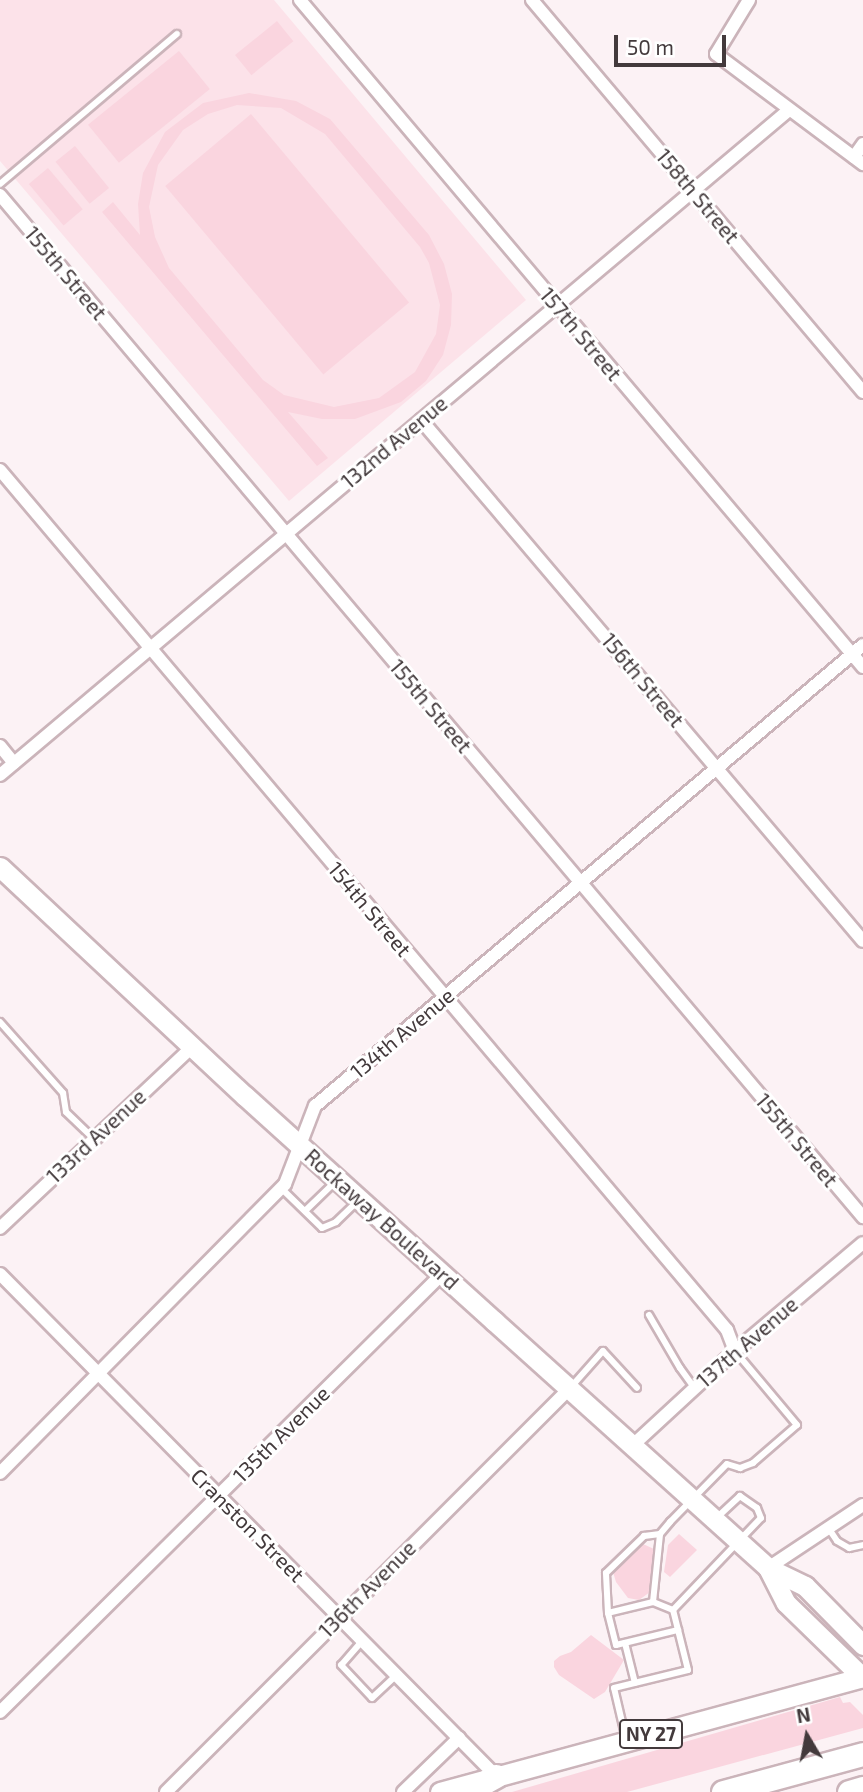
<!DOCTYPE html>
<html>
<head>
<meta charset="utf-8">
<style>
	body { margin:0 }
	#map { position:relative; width:863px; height:1792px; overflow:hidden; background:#fcf2f5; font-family:"Exo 2",sans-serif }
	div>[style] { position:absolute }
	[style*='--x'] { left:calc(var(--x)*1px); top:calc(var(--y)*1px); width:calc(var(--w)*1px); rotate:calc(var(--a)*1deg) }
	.built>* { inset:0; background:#fce2e9 }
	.green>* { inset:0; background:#fad5df; transform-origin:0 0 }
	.roads { filter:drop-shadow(2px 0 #cbb4ba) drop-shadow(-2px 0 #cbb4ba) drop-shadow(0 2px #cbb4ba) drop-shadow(0 -2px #cbb4ba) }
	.service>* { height:6px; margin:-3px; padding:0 3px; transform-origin:3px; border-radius:3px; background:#fff }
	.minor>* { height:12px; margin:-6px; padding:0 6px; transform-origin:6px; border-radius:6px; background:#fff }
	.primary>* { height:19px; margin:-9.5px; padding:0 9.5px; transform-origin:9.5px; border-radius:9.5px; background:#fff }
	.motorway>* { height:23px; margin:-11.5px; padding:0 11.5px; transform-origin:11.5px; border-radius:11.5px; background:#fff }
	span { translate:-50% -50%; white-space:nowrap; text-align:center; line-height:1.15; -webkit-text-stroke:6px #fff; paint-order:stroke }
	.shield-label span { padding:2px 5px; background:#fff; border:2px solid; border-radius:5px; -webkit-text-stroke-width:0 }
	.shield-label { font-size:19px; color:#433a3c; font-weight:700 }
	.street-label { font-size:21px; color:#433a3c }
	.north { position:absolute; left:772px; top:1701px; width:70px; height:70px; -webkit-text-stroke:5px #fff; paint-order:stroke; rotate:350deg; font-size:19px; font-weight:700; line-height:28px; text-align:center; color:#433a3c }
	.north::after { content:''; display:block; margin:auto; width:24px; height:32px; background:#433a3c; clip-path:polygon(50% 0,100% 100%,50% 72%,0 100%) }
	.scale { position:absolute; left:614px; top:35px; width:112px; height:32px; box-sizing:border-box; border:4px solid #433a3c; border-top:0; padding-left:9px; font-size:21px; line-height:24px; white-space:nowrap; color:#433a3c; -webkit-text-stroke:5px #fff; paint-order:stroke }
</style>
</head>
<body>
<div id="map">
	<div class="built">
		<i style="clip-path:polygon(0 0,274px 0,526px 300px,289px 501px,0 161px)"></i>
	</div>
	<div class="green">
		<i style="left:277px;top:21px;width:26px;height:54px;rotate:51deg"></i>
		<i style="left:179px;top:51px;width:49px;height:117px;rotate:51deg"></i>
		<i style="clip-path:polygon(evenodd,249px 93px,296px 101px,330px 119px,429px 235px,444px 264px,452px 294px,451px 325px,443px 355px,426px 381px,401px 402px,355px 419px,322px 419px,288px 412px,328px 458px,317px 466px,102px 212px,113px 202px,140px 235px,138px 204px,143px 173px,165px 132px,203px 103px,249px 93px,237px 105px,281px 108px,325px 134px,420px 247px,429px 263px,440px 305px,436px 334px,415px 372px,379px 398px,334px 407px,284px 395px,263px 380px,169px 268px,155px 237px,149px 207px,158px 165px,183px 130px,208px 114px,237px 105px)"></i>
		<i style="left:251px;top:114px;width:246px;height:112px;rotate:50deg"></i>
		<i style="left:75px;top:146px;width:54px;height:25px;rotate:51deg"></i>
		<i style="left:48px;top:168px;width:54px;height:25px;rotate:50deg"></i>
		<i style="clip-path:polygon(679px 1534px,697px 1550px,670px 1577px,664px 1572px,668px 1545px)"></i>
		<i style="clip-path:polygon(643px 1544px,654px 1549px,650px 1592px,639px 1600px,628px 1598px,616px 1582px,613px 1572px)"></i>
		<i style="clip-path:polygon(591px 1635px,624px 1660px,605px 1692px,594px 1699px,559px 1675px,554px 1667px,554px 1661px,560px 1656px,571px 1652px)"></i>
		<i style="clip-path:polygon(840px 1697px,843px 1703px,850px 1702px,863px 1715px,863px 1728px,627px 1792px,512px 1792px)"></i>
	</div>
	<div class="roads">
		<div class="service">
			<i style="--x:0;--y:184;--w:232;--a:-40.3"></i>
			<i style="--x:0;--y:1022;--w:95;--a:48.4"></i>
			<i style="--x:63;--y:1093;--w:19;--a:81"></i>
			<i style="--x:66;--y:1112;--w:37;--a:44"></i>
			<i style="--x:281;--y:1188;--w:57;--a:44.3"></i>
			<i style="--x:322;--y:1228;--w:15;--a:-23"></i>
			<i style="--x:336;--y:1222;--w:30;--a:-44"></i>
			<i style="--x:305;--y:1211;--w:43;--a:-44.1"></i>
			<i style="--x:649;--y:1315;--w:61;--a:59.7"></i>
			<i style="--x:680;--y:1368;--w:24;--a:54"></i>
			<i style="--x:571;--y:1387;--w:48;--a:-48.4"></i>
			<i style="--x:603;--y:1351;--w:50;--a:47.4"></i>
			<i style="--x:829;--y:1529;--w:14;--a:56"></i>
			<i style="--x:837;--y:1541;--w:14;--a:30"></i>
			<i style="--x:849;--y:1548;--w:14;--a:-12"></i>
			<i style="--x:653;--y:1602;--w:68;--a:-84.1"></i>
			<i style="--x:660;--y:1534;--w:16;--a:-50"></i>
			<i style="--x:670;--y:1522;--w:81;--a:-45.5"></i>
			<i style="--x:727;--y:1464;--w:14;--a:17"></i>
			<i style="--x:740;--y:1468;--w:14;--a:-21"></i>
			<i style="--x:753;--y:1463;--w:58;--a:-40.8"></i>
			<i style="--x:797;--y:1425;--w:97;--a:-130"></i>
			<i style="--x:673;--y:1610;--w:127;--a:-46.3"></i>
			<i style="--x:761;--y:1518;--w:11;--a:-112"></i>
			<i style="--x:757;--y:1508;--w:21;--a:-145"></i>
			<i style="--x:740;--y:1496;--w:33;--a:137"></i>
			<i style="--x:608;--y:1613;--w:40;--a:-92.9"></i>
			<i style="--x:606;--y:1573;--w:53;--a:-44.2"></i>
			<i style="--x:644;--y:1536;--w:16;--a:-7"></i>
			<i style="--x:363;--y:1640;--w:33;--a:131"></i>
			<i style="--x:341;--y:1665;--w:45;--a:46.8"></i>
			<i style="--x:372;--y:1698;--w:34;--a:-43"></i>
			<i style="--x:625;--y:1643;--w:41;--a:76"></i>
			<i style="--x:626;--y:1739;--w:52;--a:-103.2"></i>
			<i style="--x:614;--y:1688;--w:76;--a:-13.7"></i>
			<i style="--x:688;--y:1670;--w:62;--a:-104"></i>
			<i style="--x:673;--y:1610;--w:22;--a:-158"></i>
			<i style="--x:653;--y:1602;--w:46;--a:166.3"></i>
			<i style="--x:608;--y:1613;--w:33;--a:76"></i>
			<i style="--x:616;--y:1645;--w:64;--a:-13.6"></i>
		</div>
		<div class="minor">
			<i style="--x:300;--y:0;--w:873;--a:49.83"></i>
			<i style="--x:532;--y:0;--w:513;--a:49.82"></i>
			<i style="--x:749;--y:0;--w:63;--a:121.4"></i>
			<i style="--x:716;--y:54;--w:184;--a:36.8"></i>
			<i style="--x:854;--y:157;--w:16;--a:-55"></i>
			<i style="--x:0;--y:195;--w:1338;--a:49.82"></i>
			<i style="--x:421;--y:420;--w:683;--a:49.69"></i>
			<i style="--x:0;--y:470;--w:1126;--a:49.79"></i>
			<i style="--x:727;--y:1330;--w:22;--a:69"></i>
			<i style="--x:0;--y:746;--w:22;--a:51"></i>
			<i style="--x:0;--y:775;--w:1032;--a:-40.13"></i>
			<i style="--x:0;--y:1228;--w:265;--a:-43.3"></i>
			<i style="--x:0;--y:1274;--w:706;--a:45.34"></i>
			<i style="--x:633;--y:1445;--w:139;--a:-42.7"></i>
			<i style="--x:735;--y:1351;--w:167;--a:-40.2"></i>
			<i style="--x:0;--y:1473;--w:406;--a:-45.4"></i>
			<i style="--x:285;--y:1184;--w:84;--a:-69"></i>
			<i style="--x:315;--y:1106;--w:716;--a:-40.07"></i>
			<i style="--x:768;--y:1568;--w:114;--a:-33.6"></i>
			<i style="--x:0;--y:1712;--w:622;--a:-44.74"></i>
			<i style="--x:166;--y:1792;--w:571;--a:-45"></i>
			<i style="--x:403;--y:1792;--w:78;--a:-44"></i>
		</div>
		<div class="primary">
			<i style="--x:0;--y:867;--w:335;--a:43.1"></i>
			<i style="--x:245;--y:1096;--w:336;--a:42.1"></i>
			<i style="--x:494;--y:1321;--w:369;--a:42"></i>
			<i style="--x:768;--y:1568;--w:41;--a:25.9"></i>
			<i style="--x:805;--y:1586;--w:83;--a:45.5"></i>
			<i style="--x:768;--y:1568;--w:39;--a:63"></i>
			<i style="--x:786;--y:1603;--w:107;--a:44.2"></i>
			<i style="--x:440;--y:1792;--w:438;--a:-15.2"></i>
		</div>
		<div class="motorway">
			<i style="--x:467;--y:1792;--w:33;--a:-29"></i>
			<i style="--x:723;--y:1792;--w:145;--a:-15.2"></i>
			<i style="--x:849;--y:1792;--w:15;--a:-16"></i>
		</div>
	</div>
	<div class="shield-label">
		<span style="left:651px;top:1734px">NY 27</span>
	</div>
	<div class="street-label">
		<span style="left:698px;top:196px;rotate:50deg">158th Street</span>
		<span style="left:66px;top:273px;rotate:50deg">155th Street</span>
		<span style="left:581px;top:334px;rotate:50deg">157th Street</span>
		<span style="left:394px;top:442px;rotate:-40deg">132nd Avenue</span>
		<span style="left:643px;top:680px;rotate:50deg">156th Street</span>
		<span style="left:431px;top:706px;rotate:50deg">155th Street</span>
		<span style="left:370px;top:909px;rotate:50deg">154th Street</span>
		<span style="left:402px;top:1033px;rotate:-40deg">134th Avenue</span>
		<span style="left:96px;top:1136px;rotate:-43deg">133rd Avenue</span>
		<span style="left:797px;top:1140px;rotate:50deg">155th Street</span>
		<span style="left:382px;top:1219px;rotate:42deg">Rockaway Boulevard</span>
		<span style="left:747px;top:1342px;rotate:-41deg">137th Avenue</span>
		<span style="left:281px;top:1434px;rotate:-45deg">135th Avenue</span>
		<span style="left:248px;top:1525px;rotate:45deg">Cranston Street</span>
		<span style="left:367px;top:1589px;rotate:-45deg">136th Avenue</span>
	</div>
	<div class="north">N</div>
	<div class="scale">50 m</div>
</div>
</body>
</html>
